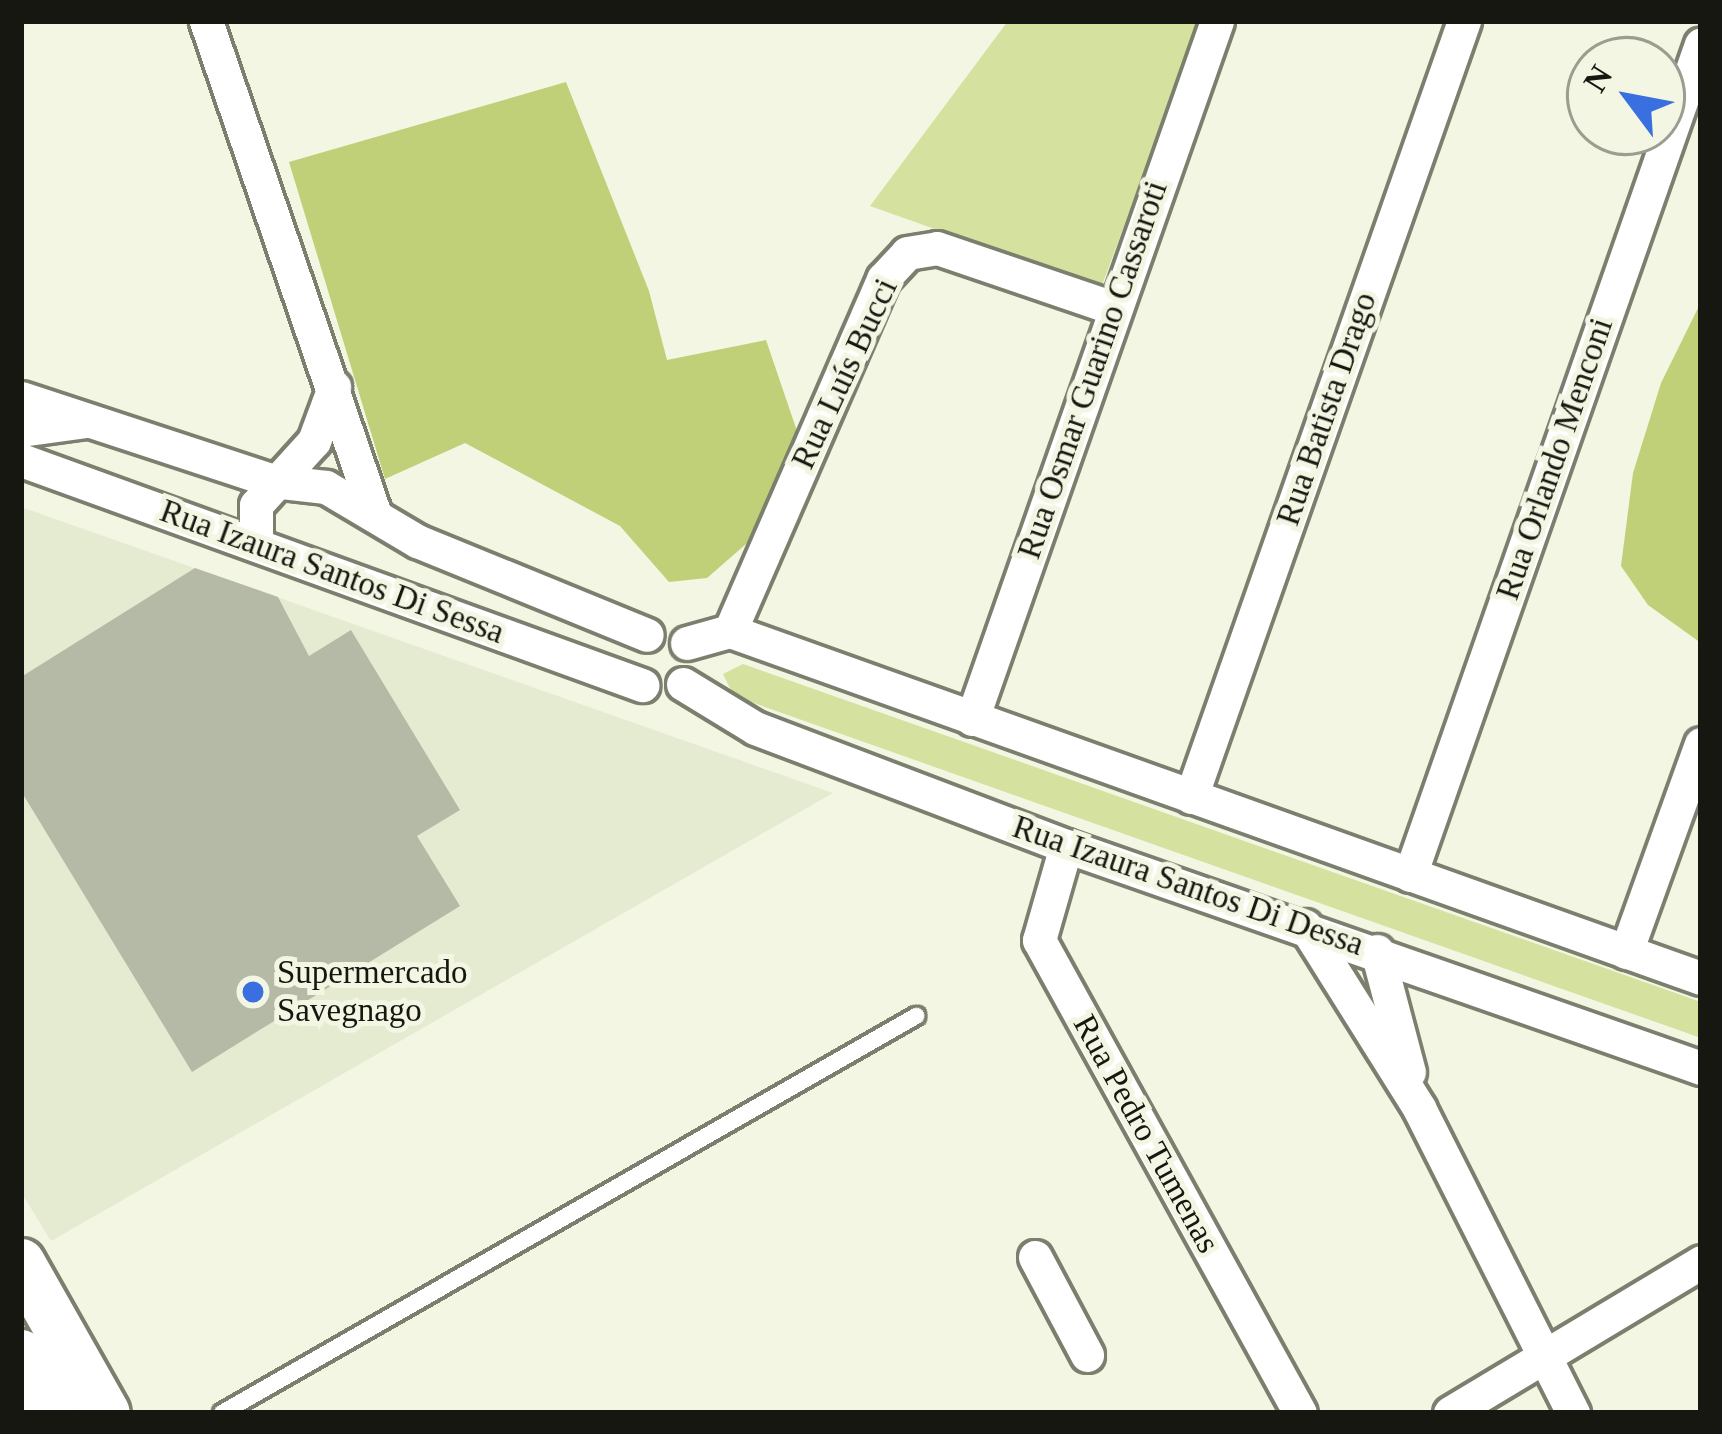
<!DOCTYPE html>
<html>
<head>
<meta charset="utf-8">
<style>
	body { margin:0 }
	#map { position:relative; width:1722px; height:1434px; overflow:hidden; background:#f2f6e3; font-family:"Times New Roman",serif }
	div>[style] { position:absolute }
	[style*='--x'] { left:calc(var(--x)*1px); top:calc(var(--y)*1px); width:calc(var(--w)*1px); rotate:calc(var(--a)*1deg) }
	.built>* { inset:0; background:#e5ebd0 }
	.green>* { inset:0; background:#d4e19f }
	.forest>* { inset:0; background:#bfd078 }
	.building>* { inset:0; background:#b5baa7 }
	.roads { filter:drop-shadow(3px 0 #7b7f6e) drop-shadow(-3px 0 #7b7f6e) drop-shadow(0 3px #7b7f6e) drop-shadow(0 -3px #7b7f6e) }
	.lane>* { height:16px; margin:-8px; padding:0 8px; transform-origin:8px; border-radius:8px; background:#fff }
	.street>* { height:33px; margin:-16.5px; padding:0 16.5px; transform-origin:16.5px; border-radius:16.5px; background:#fff }
	.secondary>* { height:48px; margin:-24px; padding:0 24px; transform-origin:24px; border-radius:24px; background:#fff }
	.dots>* { width:33px; height:33px; translate:-50% -50%; box-sizing:border-box; border:6px solid #f2f6e3; border-radius:50% }
	span { translate:-50% -50%; white-space:nowrap; text-align:center; line-height:1.15; -webkit-text-stroke:10px #f2f6e3; paint-order:stroke }
	.street-label { font-size:33px; color:#161711 }
	.poi-label { font-size:33px; color:#161711 }
	.left { translate:0 -50%; text-align:left }
	.frame { position:absolute; inset:0; border:24px solid #161711; pointer-events:none }
	.north { position:absolute; left:1566px; top:36px; width:120px; height:120px; box-sizing:border-box; background:#f2f6e3; border:3px solid #9a9d8f; border-radius:50%; rotate:302deg; font-size:33px; font-weight:700; line-height:48px; text-align:center; color:#161711 }
	.north::after { content:''; display:block; margin:auto; width:42px; height:54px; background:#396fde; clip-path:polygon(50% 0,100% 100%,50% 72%,0 100%) }
</style>
</head>
<body>
<div id="map">
	<div class="built">
		<i style="clip-path:polygon(21px 507px,833px 793px,51px 1241px,21px 1192px)"></i>
	</div>
	<div class="green">
		<i style="clip-path:polygon(1008px 21px,1200px 21px,1101px 288px,870px 206px)"></i>
		<i style="clip-path:polygon(743px 664px,1701px 1002px,1701px 1038px,734px 696px,723px 674px)"></i>
	</div>
	<div class="forest">
		<i style="clip-path:polygon(566px 82px,649px 291px,667px 360px,766px 340px,798px 434px,761px 531px,707px 578px,669px 582px,620px 526px,465px 443px,385px 479px,289px 162px)"></i>
		<i style="clip-path:polygon(1701px 302px,1701px 643px,1648px 605px,1621px 566px,1633px 473px,1661px 383px)"></i>
	</div>
	<div class="building">
		<i style="clip-path:polygon(195px 568px,278px 597px,309px 656px,351px 630px,460px 810px,417px 836px,460px 906px,192px 1072px,21px 791px,21px 677px)"></i>
	</div>
	<div class="roads">
		<div class="lane">
			<i style="--x:222;--y:1413;--w:800;--a:-29.77"></i>
		</div>
		<div class="street">
			<i style="--x:206;--y:21;--w:516;--a:71.11"></i>
			<i style="--x:21;--y:398;--w:265;--a:18.2"></i>
			<i style="--x:273;--y:481;--w:53;--a:6.5"></i>
			<i style="--x:326;--y:487;--w:106;--a:30.7"></i>
			<i style="--x:417;--y:541;--w:248;--a:22.2"></i>
			<i style="--x:21;--y:430;--w:66;--a:-7.9"></i>
			<i style="--x:21;--y:460;--w:661;--a:19.92"></i>
			<i style="--x:256;--y:543;--w:38;--a:-90"></i>
			<i style="--x:256;--y:505;--w:86;--a:-47.8"></i>
			<i style="--x:314;--y:441;--w:58;--a:-69.7"></i>
			<i style="--x:730;--y:631;--w:384;--a:-66.5"></i>
			<i style="--x:883;--y:279;--w:35;--a:-47"></i>
			<i style="--x:907;--y:253;--w:30;--a:-9"></i>
			<i style="--x:937;--y:248;--w:186;--a:18.8"></i>
			<i style="--x:687;--y:643;--w:45;--a:-15.6"></i>
			<i style="--x:730;--y:631;--w:1031;--a:19.67"></i>
			<i style="--x:683;--y:684;--w:84;--a:31.4"></i>
			<i style="--x:755;--y:728;--w:333;--a:20.8"></i>
			<i style="--x:1066;--y:846;--w:673;--a:19.27"></i>
			<i style="--x:972;--y:719;--w:740;--a:-70.66"></i>
			<i style="--x:1191;--y:797;--w:823;--a:-70.62"></i>
			<i style="--x:1066;--y:846;--w:98;--a:106"></i>
			<i style="--x:1039;--y:940;--w:540;--a:61.11"></i>
			<i style="--x:1410;--y:875;--w:880;--a:-70.7"></i>
			<i style="--x:1305;--y:926;--w:215;--a:57.9"></i>
			<i style="--x:1419;--y:1108;--w:342;--a:63.2"></i>
			<i style="--x:1377;--y:951;--w:125;--a:75.2"></i>
			<i style="--x:1626;--y:952;--w:221;--a:-70.2"></i>
			<i style="--x:1035;--y:1257;--w:111;--a:62"></i>
			<i style="--x:1450;--y:1413;--w:293;--a:-31"></i>
		</div>
		<div class="secondary">
			<i style="--x:21;--y:1263;--w:172;--a:60.5"></i>
			<i style="--x:21;--y:1354;--w:67;--a:61.5"></i>
		</div>
	</div>
	<div class="dots">
		<i style="left:253px;top:992px;background:#396fde"></i>
	</div>
	<div class="street-label">
		<span style="left:1093px;top:370px;rotate:-71deg">Rua Osmar Guarino Cassaroti</span>
		<span style="left:845px;top:374px;rotate:-65deg">Rua Luís Bucci</span>
		<span style="left:1327px;top:409px;rotate:-71deg">Rua Batista Drago</span>
		<span style="left:1555px;top:459px;rotate:-71deg">Rua Orlando Menconi</span>
		<span style="left:332px;top:572px;rotate:20deg">Rua Izaura Santos Di Sessa</span>
		<span style="left:1188px;top:886px;rotate:19deg">Rua Izaura Santos Di Dessa</span>
		<span style="left:1146px;top:1134px;rotate:61deg">Rua Pedro Tumenas</span>
	</div>
	<div class="poi-label">
		<span class="left" style="left:277px;top:992px">Supermercado<br>Savegnago</span>
	</div>
	<div class="frame"></div>
	<div class="north">N</div>
</div>
</body>
</html>
